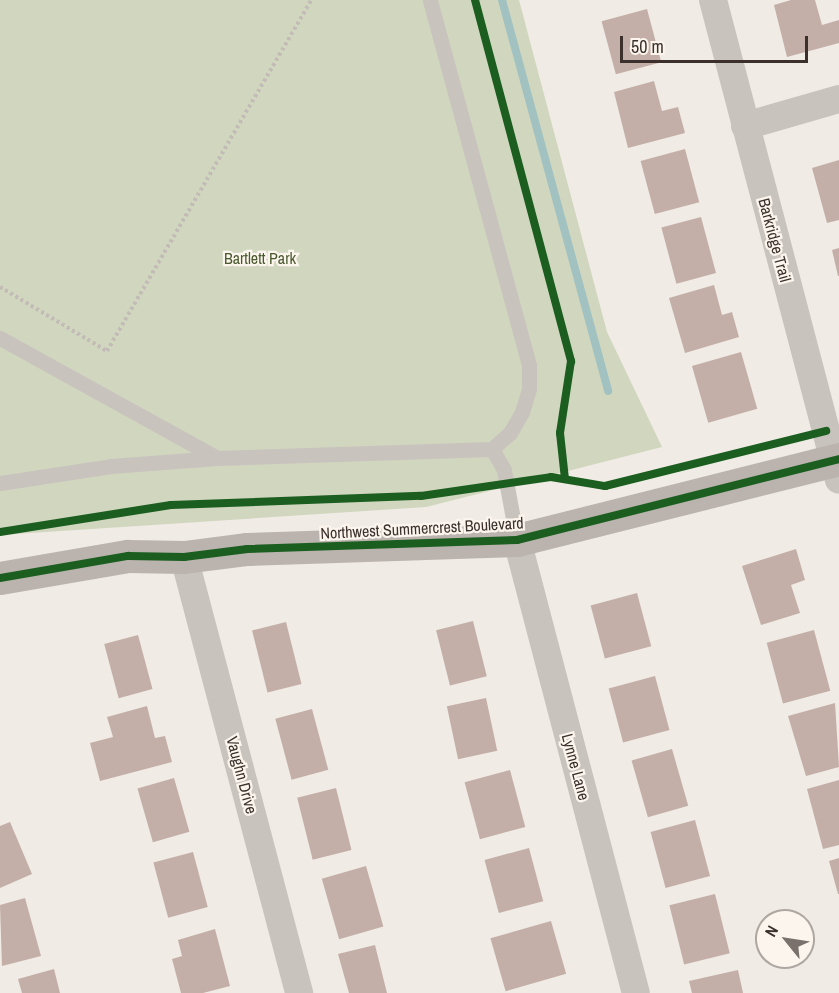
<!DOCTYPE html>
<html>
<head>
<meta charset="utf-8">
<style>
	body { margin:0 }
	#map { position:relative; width:839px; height:993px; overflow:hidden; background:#f0ebe5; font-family:"Archivo Narrow",sans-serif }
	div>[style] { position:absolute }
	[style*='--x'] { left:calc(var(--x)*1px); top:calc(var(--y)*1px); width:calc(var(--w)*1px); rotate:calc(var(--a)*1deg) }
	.green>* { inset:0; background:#d1d6bf }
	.stream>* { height:8px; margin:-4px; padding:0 4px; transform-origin:4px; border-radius:4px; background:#a1c2c1 }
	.building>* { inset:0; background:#c3afa7; transform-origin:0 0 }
	.path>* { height:4px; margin-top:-2px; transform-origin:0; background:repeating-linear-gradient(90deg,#c2bbb6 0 3px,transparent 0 6px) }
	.lane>* { height:15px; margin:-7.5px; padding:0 7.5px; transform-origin:7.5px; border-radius:7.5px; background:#c9c3be }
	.street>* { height:28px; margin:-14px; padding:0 14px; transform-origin:14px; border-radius:14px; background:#c9c3be }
	.secondary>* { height:33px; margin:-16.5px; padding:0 16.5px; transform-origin:16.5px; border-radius:16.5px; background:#bab3ae }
	.cycleway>* { height:8px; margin:-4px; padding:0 4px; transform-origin:4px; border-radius:4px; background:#1b5e20 }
	span { translate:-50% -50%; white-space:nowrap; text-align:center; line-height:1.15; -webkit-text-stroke:4.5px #fbf5ee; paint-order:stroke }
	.street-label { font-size:16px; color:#3b302b }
	.park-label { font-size:16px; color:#4a5a2e }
	.north { position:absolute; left:755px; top:909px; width:60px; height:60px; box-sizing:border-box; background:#fbf5ee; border:2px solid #aea6a0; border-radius:50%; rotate:300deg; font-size:16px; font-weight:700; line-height:24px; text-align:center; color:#3b302b }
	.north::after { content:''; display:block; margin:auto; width:21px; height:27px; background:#7a716c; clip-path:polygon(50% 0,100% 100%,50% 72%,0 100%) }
	.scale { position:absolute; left:620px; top:36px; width:188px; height:27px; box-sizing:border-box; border:3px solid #3b302b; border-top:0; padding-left:8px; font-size:18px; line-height:21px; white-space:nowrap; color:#3b302b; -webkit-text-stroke:4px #fbf5ee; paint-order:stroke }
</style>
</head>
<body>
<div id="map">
	<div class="green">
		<i style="clip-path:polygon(0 0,519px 0,607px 332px,662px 447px,426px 507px,0 535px)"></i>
	</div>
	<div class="stream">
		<i style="--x:502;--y:0;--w:405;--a:74.8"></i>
	</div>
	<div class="building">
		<i style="clip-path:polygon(791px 0,815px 0,822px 25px,839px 20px,839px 43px,787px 57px,774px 5px)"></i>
		<i style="left:647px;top:9px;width:55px;height:47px;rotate:75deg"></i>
		<i style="clip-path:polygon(654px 81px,662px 111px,678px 107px,685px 133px,628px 148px,614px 92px)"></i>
		<i style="left:685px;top:149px;width:55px;height:46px;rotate:75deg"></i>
		<i style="clip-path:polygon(839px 160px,839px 220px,827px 223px,812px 168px)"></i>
		<i style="left:701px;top:217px;width:58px;height:41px;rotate:75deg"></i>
		<i style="clip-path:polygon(839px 248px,839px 276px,838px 276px,832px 250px)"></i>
		<i style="clip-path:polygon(714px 285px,722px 315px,732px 312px,739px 337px,685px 353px,669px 298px)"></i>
		<i style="left:741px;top:352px;width:59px;height:51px;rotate:74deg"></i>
		<i style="clip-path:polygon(796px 549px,805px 580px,791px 585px,800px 613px,761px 625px,742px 566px)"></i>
		<i style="left:637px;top:593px;width:55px;height:48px;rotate:75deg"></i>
		<i style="left:473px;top:621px;width:57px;height:38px;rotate:76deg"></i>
		<i style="left:286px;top:622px;width:64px;height:35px;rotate:76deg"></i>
		<i style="left:814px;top:630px;width:63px;height:49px;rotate:75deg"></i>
		<i style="left:138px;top:635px;width:56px;height:35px;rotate:75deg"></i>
		<i style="left:655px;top:676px;width:56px;height:48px;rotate:75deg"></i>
		<i style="left:486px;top:698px;width:54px;height:40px;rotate:78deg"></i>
		<i style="clip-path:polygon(835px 703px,839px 767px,806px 776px,788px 716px)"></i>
		<i style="clip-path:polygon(147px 706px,155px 738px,165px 736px,172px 762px,100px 781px,90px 743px,113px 737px,107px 717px)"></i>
		<i style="left:312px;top:709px;width:63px;height:38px;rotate:75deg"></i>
		<i style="left:672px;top:749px;width:59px;height:42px;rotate:74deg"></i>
		<i style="left:510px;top:770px;width:59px;height:47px;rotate:75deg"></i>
		<i style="left:174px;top:778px;width:56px;height:38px;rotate:74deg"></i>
		<i style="clip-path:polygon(839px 780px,839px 845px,823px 849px,807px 789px)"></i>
		<i style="left:336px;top:788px;width:64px;height:40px;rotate:76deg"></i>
		<i style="left:695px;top:820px;width:58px;height:46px;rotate:75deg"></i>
		<i style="clip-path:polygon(10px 822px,32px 874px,0 888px,0 826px)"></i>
		<i style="left:529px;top:848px;width:55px;height:46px;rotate:75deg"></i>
		<i style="left:193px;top:852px;width:57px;height:41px;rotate:75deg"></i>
		<i style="clip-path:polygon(839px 858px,839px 894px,838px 894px,829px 861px)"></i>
		<i style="left:366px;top:866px;width:63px;height:46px;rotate:74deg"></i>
		<i style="left:715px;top:894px;width:61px;height:47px;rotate:76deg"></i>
		<i style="clip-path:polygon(25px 898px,41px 956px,2px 966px,0 905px)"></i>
		<i style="left:551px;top:921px;width:55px;height:63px;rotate:74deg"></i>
		<i style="clip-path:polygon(215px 929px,230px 986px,203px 993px,181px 993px,172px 959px,182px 956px,178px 940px)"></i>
		<i style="clip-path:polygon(375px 945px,387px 993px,349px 993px,338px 954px)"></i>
		<i style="clip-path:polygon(54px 969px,60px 993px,22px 993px,18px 979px)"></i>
		<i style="clip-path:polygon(738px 970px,743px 993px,692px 993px,689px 981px)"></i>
	</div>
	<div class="path">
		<i style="--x:0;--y:287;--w:125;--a:30.9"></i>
		<i style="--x:107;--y:351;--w:406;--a:-59.8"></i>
	</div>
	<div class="lane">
		<i style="--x:0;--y:338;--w:248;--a:28.9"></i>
		<i style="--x:217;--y:458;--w:275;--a:-1.9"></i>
		<i style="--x:492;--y:449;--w:24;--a:-42"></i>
		<i style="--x:510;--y:433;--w:24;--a:-60"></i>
		<i style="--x:522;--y:412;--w:24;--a:-73"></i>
		<i style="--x:529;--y:389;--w:24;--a:-90"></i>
		<i style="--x:529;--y:365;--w:378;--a:-105.2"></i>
		<i style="--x:492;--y:449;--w:24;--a:60"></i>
		<i style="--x:504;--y:470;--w:71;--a:79.5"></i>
		<i style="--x:0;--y:483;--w:112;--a:-8.7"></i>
		<i style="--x:111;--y:466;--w:106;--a:-4.3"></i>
	</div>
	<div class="street">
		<i style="--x:713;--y:0;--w:496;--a:75.3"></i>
		<i style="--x:745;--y:126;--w:98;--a:-16"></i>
		<i style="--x:517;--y:540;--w:468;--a:75.3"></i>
		<i style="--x:184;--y:557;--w:451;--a:75.2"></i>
	</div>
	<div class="secondary">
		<i style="--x:0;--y:578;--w:130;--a:-9.8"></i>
		<i style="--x:128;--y:556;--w:56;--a:1"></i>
		<i style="--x:184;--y:557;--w:64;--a:-7.2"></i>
		<i style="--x:247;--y:549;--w:270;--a:-1.9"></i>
		<i style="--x:517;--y:540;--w:332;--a:-14.1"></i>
	</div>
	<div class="cycleway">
		<i style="--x:475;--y:0;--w:374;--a:75.1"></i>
		<i style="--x:571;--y:361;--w:73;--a:98.7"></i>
		<i style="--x:560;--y:433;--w:46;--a:83.8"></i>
		<i style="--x:0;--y:532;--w:173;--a:-9"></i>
		<i style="--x:171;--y:505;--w:250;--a:-2.1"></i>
		<i style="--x:421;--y:496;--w:131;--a:-8.3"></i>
		<i style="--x:551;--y:477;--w:55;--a:9.5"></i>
		<i style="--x:605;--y:486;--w:228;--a:-14"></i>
		<i style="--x:0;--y:578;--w:130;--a:-9.8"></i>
		<i style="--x:128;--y:556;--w:56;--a:1"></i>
		<i style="--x:184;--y:557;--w:64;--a:-7.2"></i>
		<i style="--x:247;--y:549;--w:270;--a:-1.9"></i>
		<i style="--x:517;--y:540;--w:332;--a:-14.1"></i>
	</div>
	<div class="street-label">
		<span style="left:775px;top:240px;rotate:75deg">Barkridge Trail</span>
		<span style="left:422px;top:528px;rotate:-3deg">Northwest Summercrest Boulevard</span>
		<span style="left:576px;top:767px;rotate:75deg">Lynne Lane</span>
		<span style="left:242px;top:775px;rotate:75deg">Vaughn Drive</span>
	</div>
	<div class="park-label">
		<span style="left:260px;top:258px">Bartlett Park</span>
	</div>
	<div class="north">N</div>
	<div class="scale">50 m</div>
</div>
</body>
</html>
